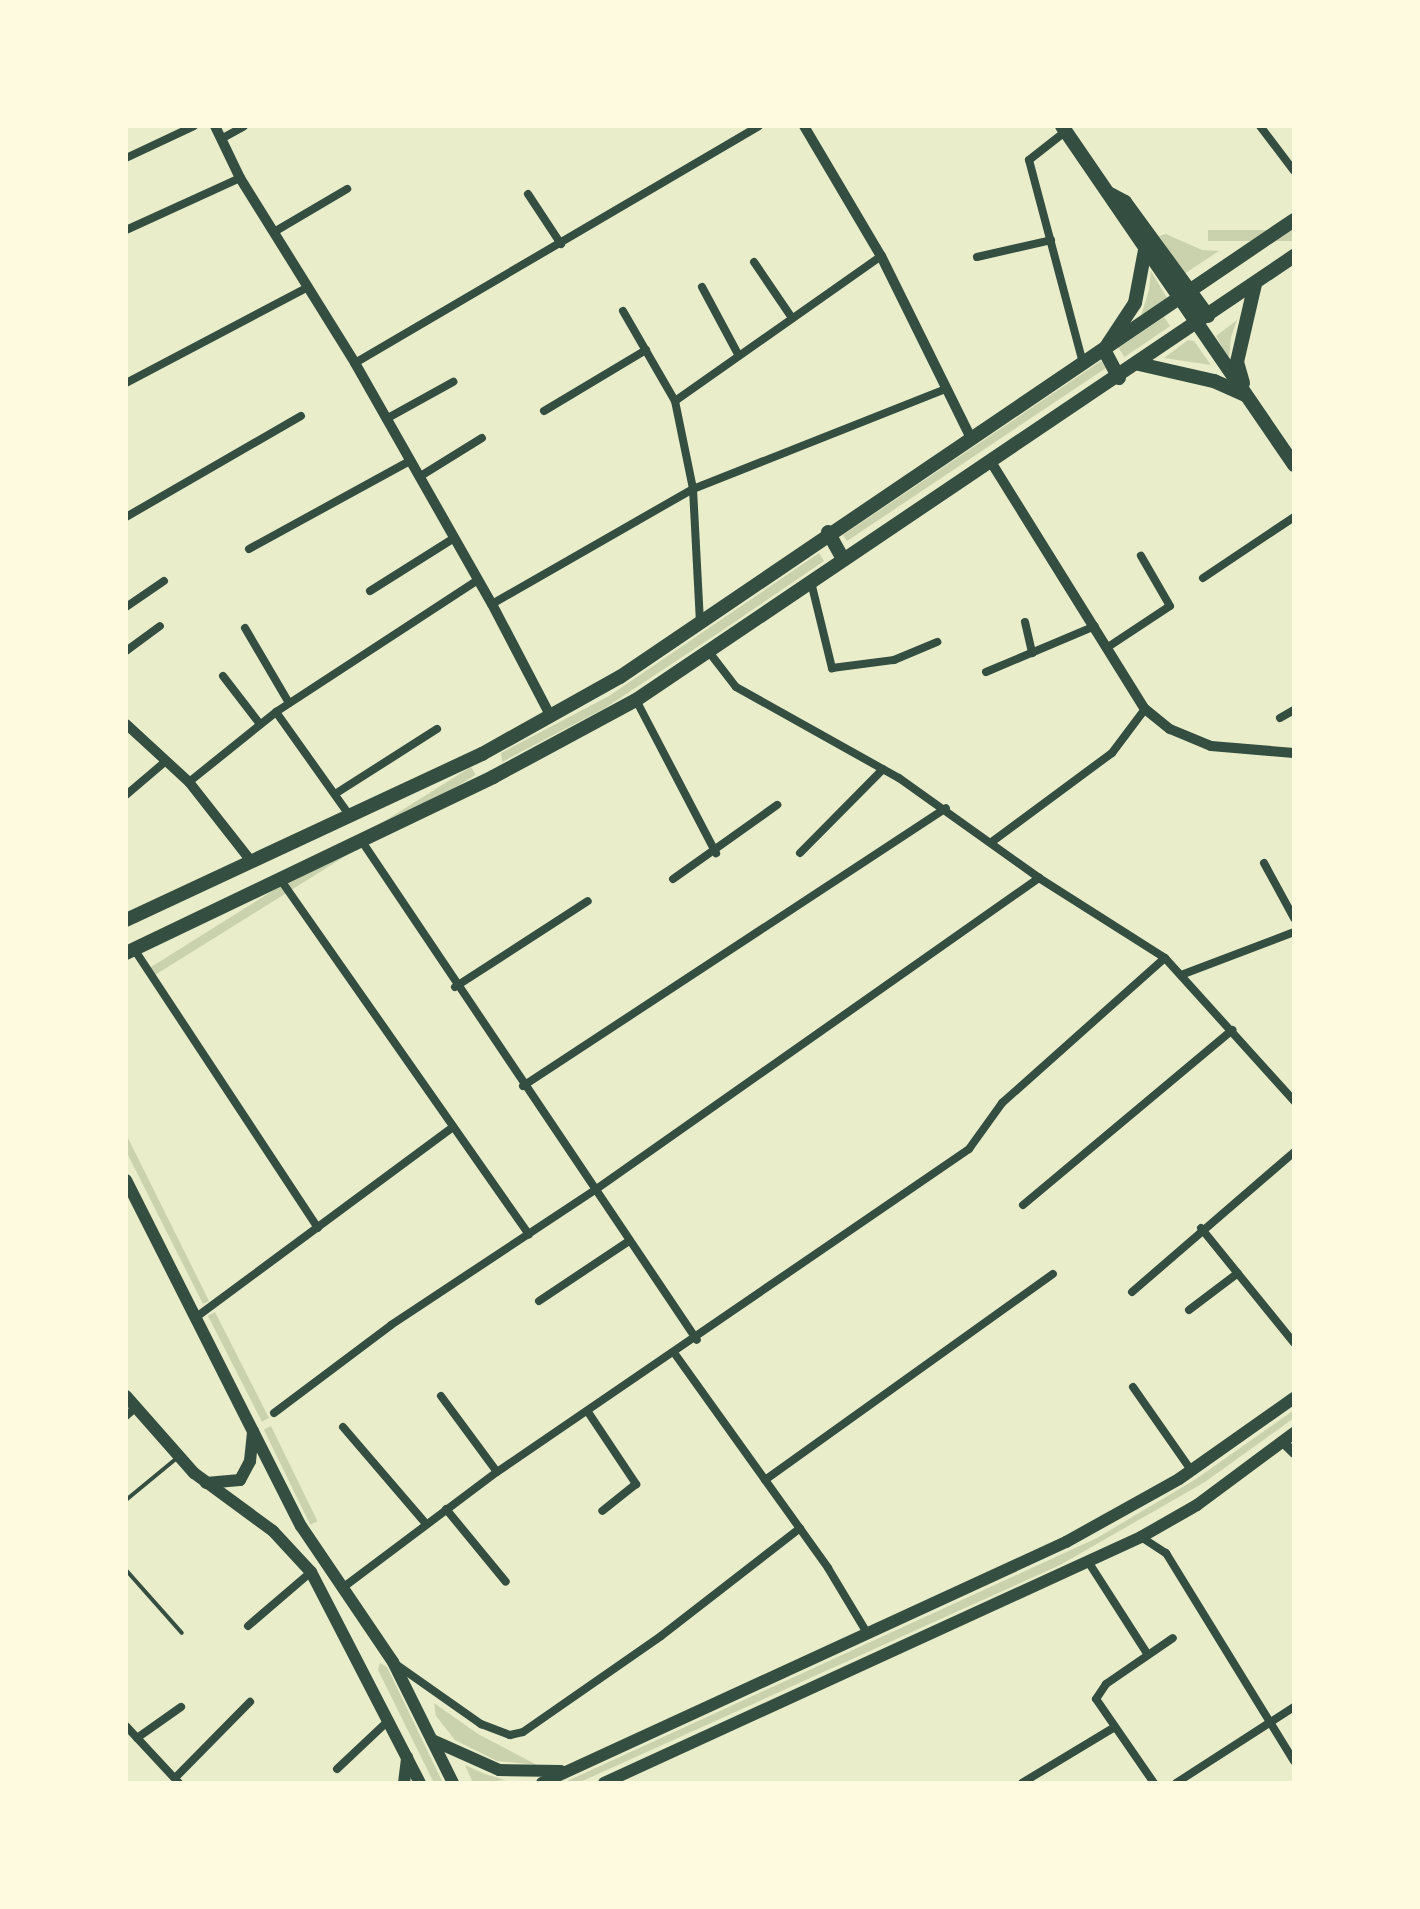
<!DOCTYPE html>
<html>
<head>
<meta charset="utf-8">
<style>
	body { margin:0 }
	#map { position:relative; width:1420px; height:1909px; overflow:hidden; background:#e9edc9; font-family:Signika,sans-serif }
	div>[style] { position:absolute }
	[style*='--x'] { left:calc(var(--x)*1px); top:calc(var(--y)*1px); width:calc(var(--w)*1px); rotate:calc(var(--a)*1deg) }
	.green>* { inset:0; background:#cad2ad; transform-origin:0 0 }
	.service>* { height:4px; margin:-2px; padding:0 2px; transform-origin:2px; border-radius:2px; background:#344e41 }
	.minor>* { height:8px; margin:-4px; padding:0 4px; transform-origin:4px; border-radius:4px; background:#344e41 }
	.tertiary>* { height:10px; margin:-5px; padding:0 5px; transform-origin:5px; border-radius:5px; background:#344e41 }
	.secondary>* { height:12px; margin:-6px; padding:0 6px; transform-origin:6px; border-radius:6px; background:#344e41 }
	.primary>* { height:14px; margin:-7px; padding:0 7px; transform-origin:7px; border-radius:7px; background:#344e41 }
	span { translate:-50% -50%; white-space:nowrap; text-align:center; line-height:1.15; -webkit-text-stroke:6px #fefae0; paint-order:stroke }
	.frame { position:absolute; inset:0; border:128px solid #fefae0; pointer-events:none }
</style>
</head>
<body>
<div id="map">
	<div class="green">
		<i style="left:1294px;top:230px;width:11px;height:86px;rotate:90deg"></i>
		<i style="clip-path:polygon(1166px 234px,1202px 250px,1219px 251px,1184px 274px,1159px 236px)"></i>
		<i style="clip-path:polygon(1151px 271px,1167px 298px,1141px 316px,1149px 290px)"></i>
		<i style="left:1164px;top:317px;width:11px;height:55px;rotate:56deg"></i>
		<i style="clip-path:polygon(1237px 320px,1231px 337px,1229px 359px,1216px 336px)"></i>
		<i style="clip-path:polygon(1188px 340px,1194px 341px,1211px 365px,1164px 358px)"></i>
		<i style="clip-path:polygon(1101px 361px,1106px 368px,847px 541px,843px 535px)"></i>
		<i style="clip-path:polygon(819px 553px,824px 561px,723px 630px,605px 708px,502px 762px,501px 753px,609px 696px)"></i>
		<i style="left:471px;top:767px;width:9px;height:382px;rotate:58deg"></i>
		<i style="clip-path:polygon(126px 1134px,209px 1301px,203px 1304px,126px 1151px)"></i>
		<i style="left:215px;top:1312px;width:119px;height:8px;rotate:63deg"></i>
		<i style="clip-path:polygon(1294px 1410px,1294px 1418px,1205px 1482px,1060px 1565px,578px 1783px,563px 1783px,1097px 1538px,1196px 1479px)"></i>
		<i style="left:271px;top:1426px;width:106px;height:8px;rotate:64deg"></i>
		<i style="clip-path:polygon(380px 1663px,387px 1667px,443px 1783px,434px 1783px,378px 1670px)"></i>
		<i style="clip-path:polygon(434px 1703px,478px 1734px,537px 1765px,497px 1761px,455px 1740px,436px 1716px)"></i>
		<i style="clip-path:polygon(465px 1765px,485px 1774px,505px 1780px,473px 1783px)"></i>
	</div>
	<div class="service">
		<i style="--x:126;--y:1500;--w:66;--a:-39.5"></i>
		<i style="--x:126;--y:1570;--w:84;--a:48.4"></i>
	</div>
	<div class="minor">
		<i style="--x:1260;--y:126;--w:56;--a:52.9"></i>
		<i style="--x:1066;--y:131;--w:47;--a:141.9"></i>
		<i style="--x:1029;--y:160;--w:210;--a:75.1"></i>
		<i style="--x:221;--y:139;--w:26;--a:-29"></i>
		<i style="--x:126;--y:158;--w:75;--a:-25.2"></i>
		<i style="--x:528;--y:194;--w:60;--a:56.6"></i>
		<i style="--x:126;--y:230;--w:125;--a:-24.5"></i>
		<i style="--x:274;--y:232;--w:85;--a:-30.5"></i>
		<i style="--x:977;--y:257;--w:76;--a:-12.9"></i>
		<i style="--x:754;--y:262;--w:68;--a:55.8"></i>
		<i style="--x:702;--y:287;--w:78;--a:61.8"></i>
		<i style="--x:623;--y:311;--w:104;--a:60"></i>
		<i style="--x:675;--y:401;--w:90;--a:78.4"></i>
		<i style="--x:693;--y:489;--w:133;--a:87"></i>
		<i style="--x:355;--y:363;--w:468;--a:-30.4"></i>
		<i style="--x:126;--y:383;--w:206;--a:-27.8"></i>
		<i style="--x:675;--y:401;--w:252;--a:-35.1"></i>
		<i style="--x:544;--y:411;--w:119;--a:-30.9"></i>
		<i style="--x:386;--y:419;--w:77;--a:-28.9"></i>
		<i style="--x:419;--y:477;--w:74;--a:-31.8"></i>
		<i style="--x:126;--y:517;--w:202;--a:-30"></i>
		<i style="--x:249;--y:549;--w:183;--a:-28.7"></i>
		<i style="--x:1203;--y:578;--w:110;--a:-33.8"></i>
		<i style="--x:811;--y:582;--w:89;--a:76.3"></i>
		<i style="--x:832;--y:668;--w:63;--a:-7.4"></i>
		<i style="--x:894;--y:660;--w:47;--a:-22.7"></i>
		<i style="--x:370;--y:591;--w:99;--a:-32.2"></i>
		<i style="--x:492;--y:604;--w:232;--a:-29.8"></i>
		<i style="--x:693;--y:489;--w:272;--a:-21.6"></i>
		<i style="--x:126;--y:607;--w:46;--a:-34.4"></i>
		<i style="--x:1025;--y:622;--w:32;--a:77"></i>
		<i style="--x:245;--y:628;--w:87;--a:59.6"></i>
		<i style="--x:1108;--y:647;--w:74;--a:-33.5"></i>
		<i style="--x:1170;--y:606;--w:58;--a:-120.1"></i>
		<i style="--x:126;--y:651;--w:42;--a:-36.3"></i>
		<i style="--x:709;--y:652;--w:44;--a:52.4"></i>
		<i style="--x:736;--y:687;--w:187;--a:29.2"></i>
		<i style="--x:899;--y:778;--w:172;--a:35.5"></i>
		<i style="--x:1039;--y:878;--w:149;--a:32.4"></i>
		<i style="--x:1165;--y:958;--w:193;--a:47.9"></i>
		<i style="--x:986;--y:672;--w:118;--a:-22.9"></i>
		<i style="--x:223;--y:676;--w:61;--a:52.4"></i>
		<i style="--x:636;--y:700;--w:173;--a:62.4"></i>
		<i style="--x:276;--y:712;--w:128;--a:54.6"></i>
		<i style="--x:1280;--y:718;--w:16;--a:-30"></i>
		<i style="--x:189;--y:782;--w:112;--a:-38.8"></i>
		<i style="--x:276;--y:712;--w:241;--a:-33.2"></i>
		<i style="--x:335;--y:794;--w:121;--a:-32.5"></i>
		<i style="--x:126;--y:795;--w:52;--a:-40.4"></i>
		<i style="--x:361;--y:840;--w:602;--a:56.1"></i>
		<i style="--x:993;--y:841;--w:148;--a:-36.5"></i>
		<i style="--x:1112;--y:753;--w:55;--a:-53.1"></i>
		<i style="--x:800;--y:853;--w:118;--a:-45.3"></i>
		<i style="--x:1264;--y:863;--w:63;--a:61.4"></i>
		<i style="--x:280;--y:879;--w:434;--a:55"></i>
		<i style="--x:673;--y:879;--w:128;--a:-35.4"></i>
		<i style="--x:134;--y:949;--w:334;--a:56.6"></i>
		<i style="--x:1181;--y:975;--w:121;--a:-20.8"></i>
		<i style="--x:455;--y:987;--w:158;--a:-32.9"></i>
		<i style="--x:523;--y:1086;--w:506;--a:-33.31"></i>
		<i style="--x:1023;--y:1205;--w:273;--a:-39.9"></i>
		<i style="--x:1201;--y:1228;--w:148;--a:51"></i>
		<i style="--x:1132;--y:1292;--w:214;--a:-40.8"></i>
		<i style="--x:539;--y:1301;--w:108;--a:-33.7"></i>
		<i style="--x:1189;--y:1310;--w:61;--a:-37.1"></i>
		<i style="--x:195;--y:1318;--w:321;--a:-36.5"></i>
		<i style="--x:675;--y:1354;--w:263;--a:54.4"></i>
		<i style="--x:828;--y:1568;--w:76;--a:59"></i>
		<i style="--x:1133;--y:1387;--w:101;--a:55.1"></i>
		<i style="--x:441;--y:1396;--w:94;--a:53.6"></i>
		<i style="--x:588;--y:1412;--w:87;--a:56.3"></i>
		<i style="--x:636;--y:1484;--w:43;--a:141.5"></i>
		<i style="--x:274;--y:1413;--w:146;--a:-36.9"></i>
		<i style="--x:391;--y:1325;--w:245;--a:-33.5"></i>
		<i style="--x:595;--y:1190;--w:543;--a:-35.1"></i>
		<i style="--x:126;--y:1416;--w:11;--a:-41"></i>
		<i style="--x:343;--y:1427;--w:128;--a:49.4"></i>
		<i style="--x:765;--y:1480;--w:354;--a:-35.6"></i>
		<i style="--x:446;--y:1509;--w:94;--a:50.6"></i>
		<i style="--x:1141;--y:1537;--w:30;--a:33"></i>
		<i style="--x:1166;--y:1553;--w:244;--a:58.4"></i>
		<i style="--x:1089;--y:1563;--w:109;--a:57.3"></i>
		<i style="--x:345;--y:1586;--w:190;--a:-36.9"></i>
		<i style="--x:497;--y:1472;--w:572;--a:-34.38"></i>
		<i style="--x:969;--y:1149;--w:57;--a:-54.3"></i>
		<i style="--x:1002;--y:1103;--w:218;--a:-41.7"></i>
		<i style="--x:248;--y:1626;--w:83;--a:-40.6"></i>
		<i style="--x:397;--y:1665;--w:103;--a:35.1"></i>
		<i style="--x:481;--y:1724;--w:31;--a:21"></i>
		<i style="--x:510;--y:1735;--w:13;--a:-13"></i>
		<i style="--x:523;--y:1732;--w:168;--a:-34.8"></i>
		<i style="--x:661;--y:1636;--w:176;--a:-37.8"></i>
		<i style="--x:126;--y:1726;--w:78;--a:47.1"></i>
		<i style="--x:137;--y:1738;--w:54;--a:-35.2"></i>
		<i style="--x:337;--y:1769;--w:71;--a:-43.3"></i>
		<i style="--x:175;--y:1778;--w:107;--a:-45.4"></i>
		<i style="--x:1022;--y:1783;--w:106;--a:-31.1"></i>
		<i style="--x:1154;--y:1783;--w:102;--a:-124.6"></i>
		<i style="--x:1096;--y:1699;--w:18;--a:-56"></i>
		<i style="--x:1106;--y:1684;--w:81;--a:-34.5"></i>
		<i style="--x:1176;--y:1783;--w:140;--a:-32.8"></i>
	</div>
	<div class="tertiary">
		<i style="--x:215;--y:126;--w:58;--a:64.3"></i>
		<i style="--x:240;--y:178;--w:218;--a:58.1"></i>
		<i style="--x:355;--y:363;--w:277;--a:60.4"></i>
		<i style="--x:492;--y:604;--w:127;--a:62.4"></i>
		<i style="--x:804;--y:126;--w:151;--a:59.4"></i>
		<i style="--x:881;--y:256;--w:203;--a:63.7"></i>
		<i style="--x:991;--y:462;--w:291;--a:58.1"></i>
		<i style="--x:1145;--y:709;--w:32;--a:39"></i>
		<i style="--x:1170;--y:729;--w:44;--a:22.5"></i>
		<i style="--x:1211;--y:746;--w:83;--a:4.8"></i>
		<i style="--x:126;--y:724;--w:86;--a:42.6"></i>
		<i style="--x:189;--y:782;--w:100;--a:51.9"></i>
		<i style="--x:1283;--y:1442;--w:16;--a:45"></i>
	</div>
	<div class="secondary">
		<i style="--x:126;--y:1180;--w:388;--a:63.2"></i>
		<i style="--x:301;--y:1526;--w:164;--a:55.9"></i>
		<i style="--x:393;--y:1662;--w:135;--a:63.6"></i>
		<i style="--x:126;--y:1396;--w:103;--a:48.6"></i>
		<i style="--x:194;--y:1473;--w:98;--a:36.3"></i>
		<i style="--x:273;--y:1531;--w:56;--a:47.2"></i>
		<i style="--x:311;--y:1572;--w:237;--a:62.7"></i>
		<i style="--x:206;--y:1483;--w:34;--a:-5"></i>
		<i style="--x:240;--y:1480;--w:21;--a:-62"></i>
		<i style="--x:250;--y:1461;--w:30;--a:-84"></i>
		<i style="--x:432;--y:1740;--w:73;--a:24.1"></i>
		<i style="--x:499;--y:1770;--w:62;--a:0.9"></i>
		<i style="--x:404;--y:1783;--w:26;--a:-83"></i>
		<i style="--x:542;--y:1783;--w:577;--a:-24.7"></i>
		<i style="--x:1066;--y:1542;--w:129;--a:-29.1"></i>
		<i style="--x:1179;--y:1479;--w:141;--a:-35.2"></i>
		<i style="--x:604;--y:1783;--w:591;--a:-24.61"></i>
		<i style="--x:1141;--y:1537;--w:64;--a:-29.7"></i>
		<i style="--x:1197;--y:1505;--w:121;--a:-36.6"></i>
	</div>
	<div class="primary">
		<i style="--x:1062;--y:126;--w:411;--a:55.6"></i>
		<i style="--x:1110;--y:194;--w:17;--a:28"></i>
		<i style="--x:1125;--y:202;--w:141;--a:53.9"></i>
		<i style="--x:1139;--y:364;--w:77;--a:12.8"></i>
		<i style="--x:1214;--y:381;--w:35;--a:24"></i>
		<i style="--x:1119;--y:378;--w:32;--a:-118"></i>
		<i style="--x:1104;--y:350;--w:56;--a:-56.6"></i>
		<i style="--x:1135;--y:303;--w:54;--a:-79.3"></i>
		<i style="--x:1243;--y:383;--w:22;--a:-106"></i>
		<i style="--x:1237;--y:362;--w:80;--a:-77"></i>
		<i style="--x:828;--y:532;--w:31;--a:61"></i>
		<i style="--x:126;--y:920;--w:393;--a:-25"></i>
		<i style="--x:482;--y:754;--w:158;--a:-29.2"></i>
		<i style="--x:620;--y:677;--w:814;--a:-34.14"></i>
		<i style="--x:126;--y:953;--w:407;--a:-25.6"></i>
		<i style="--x:493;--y:777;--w:162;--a:-28.3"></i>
		<i style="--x:636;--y:700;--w:794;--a:-34.01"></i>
	</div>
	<div class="frame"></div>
</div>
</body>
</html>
